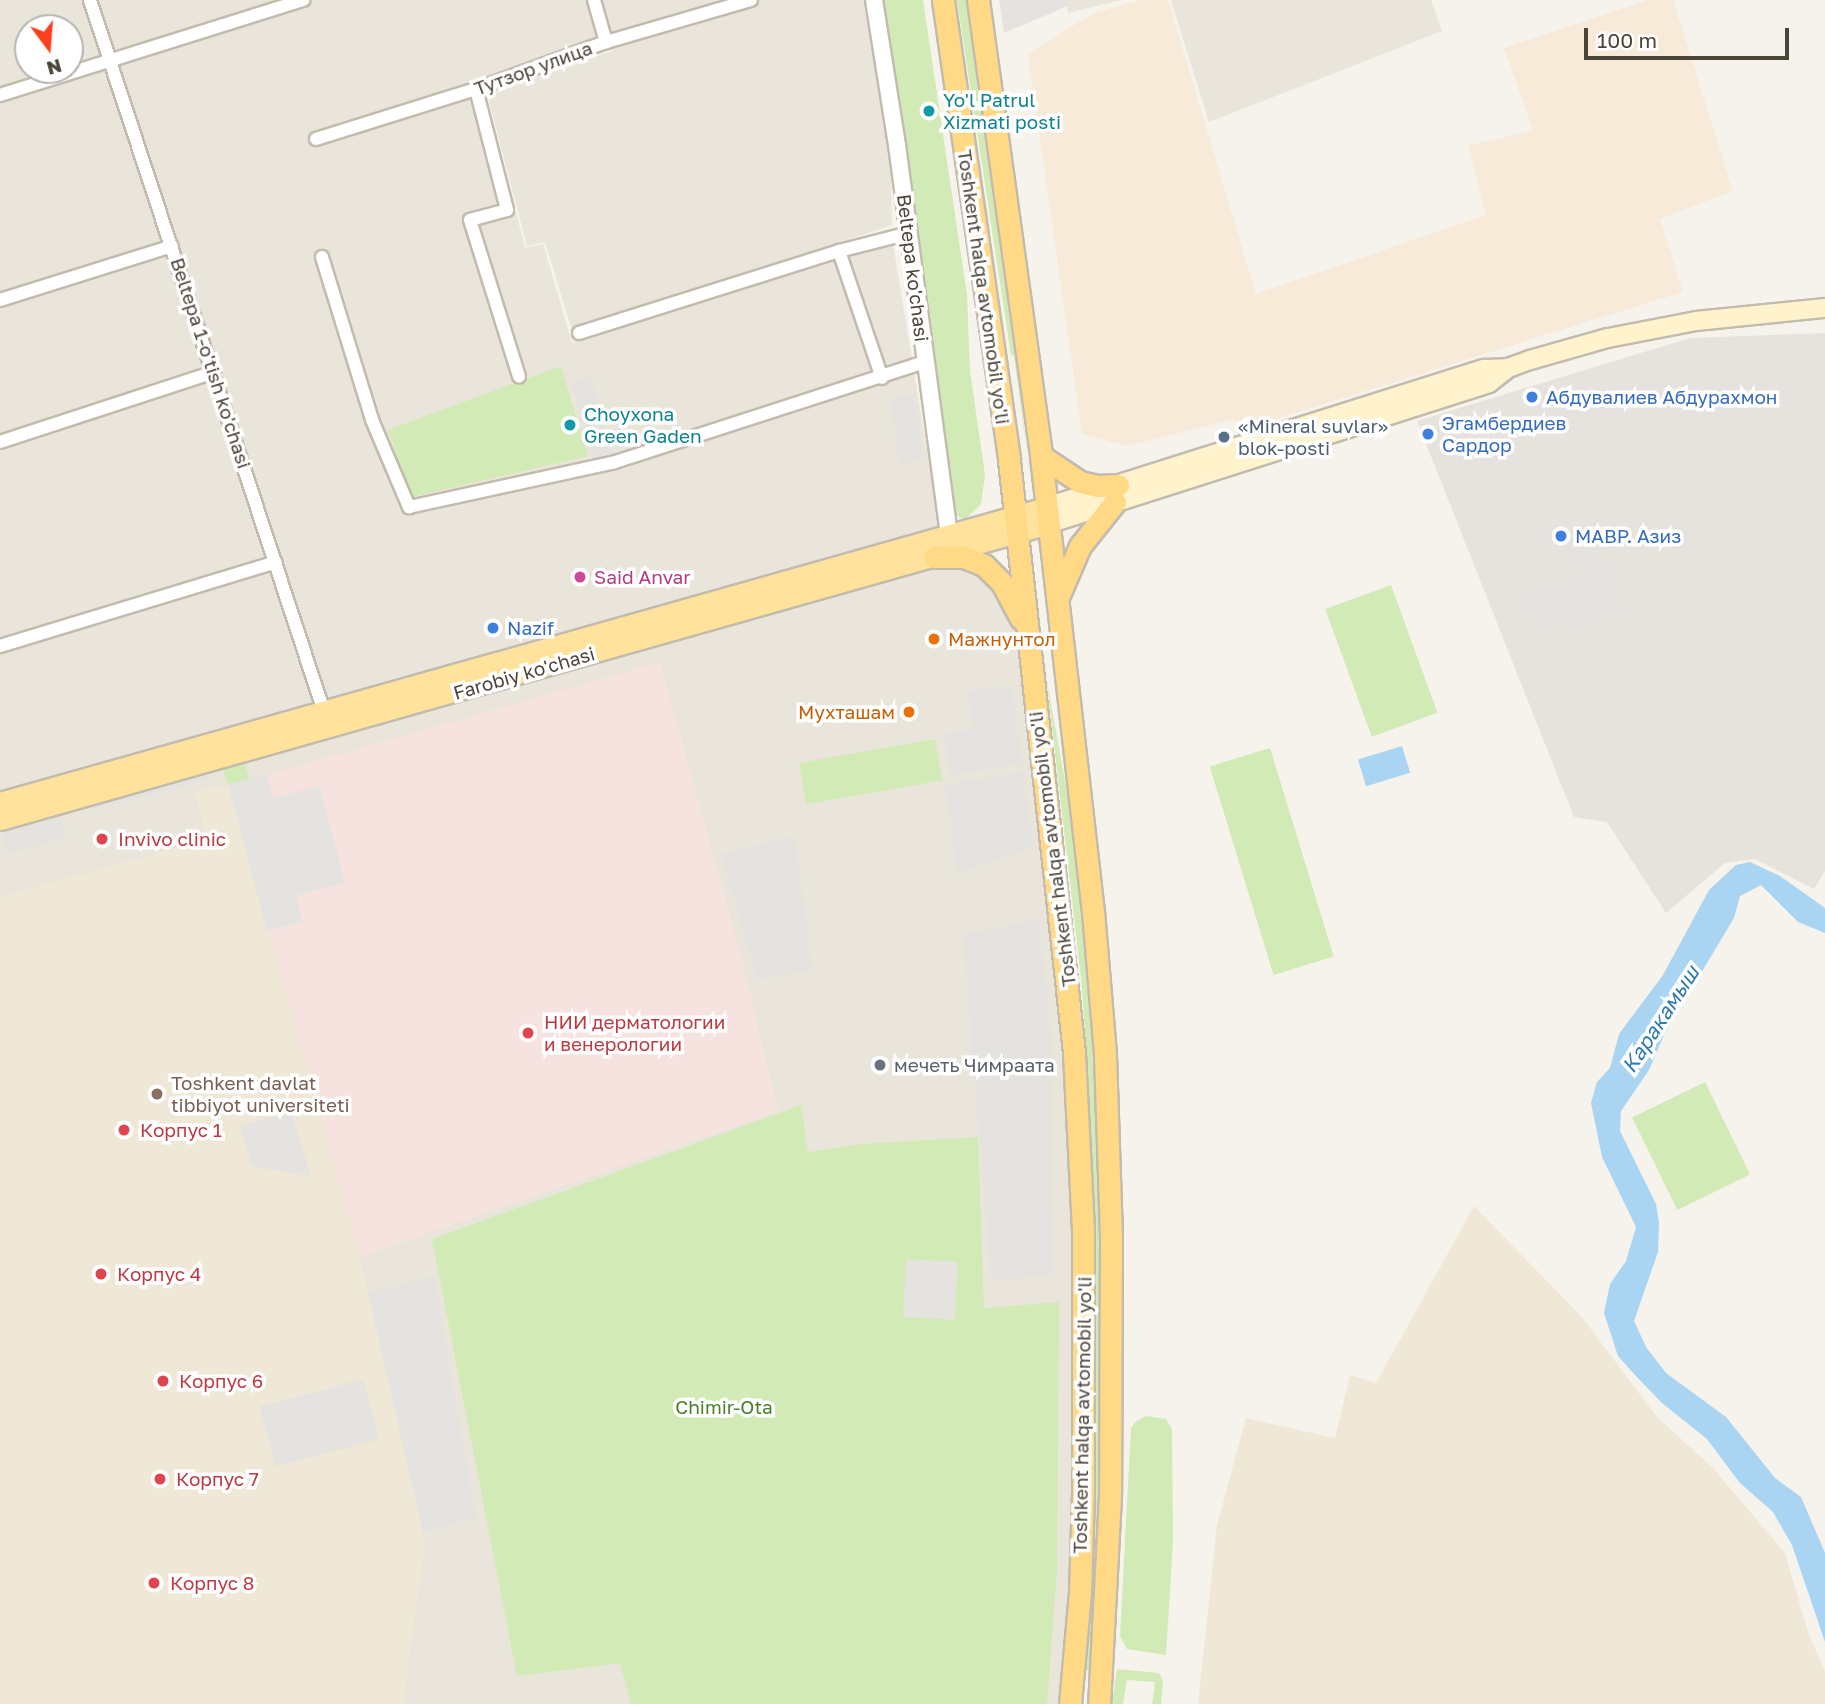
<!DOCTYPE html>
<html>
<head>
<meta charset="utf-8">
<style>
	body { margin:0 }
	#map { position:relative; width:1825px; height:1704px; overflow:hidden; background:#f6f3ec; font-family:"Golos Text",sans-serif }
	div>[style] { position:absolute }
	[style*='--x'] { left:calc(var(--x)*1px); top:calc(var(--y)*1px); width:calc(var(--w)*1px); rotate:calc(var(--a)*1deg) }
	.residential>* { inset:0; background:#eae5da }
	.commercial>* { inset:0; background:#f7ead8 }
	.industrial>* { inset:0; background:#e6e2dd }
	.education>* { inset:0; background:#efe8d6 }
	.medical>* { inset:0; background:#f6e3e0 }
	.green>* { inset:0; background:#d2eab5; transform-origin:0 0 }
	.parking>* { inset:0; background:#e5e3e0; transform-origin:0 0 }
	.water>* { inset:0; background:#a9d4f2; transform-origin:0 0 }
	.roads { filter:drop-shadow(2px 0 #c2bbae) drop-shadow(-2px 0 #c2bbae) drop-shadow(0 2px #c2bbae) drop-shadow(0 -2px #c2bbae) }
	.minor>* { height:12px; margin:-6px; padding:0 6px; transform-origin:6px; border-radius:6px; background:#fff }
	.tertiary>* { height:16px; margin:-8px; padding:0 8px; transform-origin:8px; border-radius:8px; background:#fff }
	.secondary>* { height:18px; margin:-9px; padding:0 9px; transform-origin:9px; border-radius:9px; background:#fff3cd }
	.primary>* { height:19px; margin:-9.5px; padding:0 9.5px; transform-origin:9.5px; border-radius:9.5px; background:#ffe39c }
	.trunk>* { height:21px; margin:-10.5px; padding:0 10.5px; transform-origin:10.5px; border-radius:10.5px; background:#ffd985 }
	.dots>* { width:19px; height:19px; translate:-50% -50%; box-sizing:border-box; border:4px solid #fff; border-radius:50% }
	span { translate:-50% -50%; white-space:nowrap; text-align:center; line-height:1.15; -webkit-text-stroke:7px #fff; paint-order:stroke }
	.street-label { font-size:19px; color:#4b4439 }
	.culture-label { font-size:19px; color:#0d838f }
	.left { translate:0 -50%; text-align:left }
	.shop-label { font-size:19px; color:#366cbe }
	.service-label { font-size:19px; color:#4e5e75 }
	.hotel-label { font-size:19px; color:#b23c85 }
	.food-label { font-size:19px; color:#c56008 }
	.right { translate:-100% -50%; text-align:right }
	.health-label { font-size:19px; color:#be3a42 }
	.worship-label { font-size:19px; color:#5b616d }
	.education-label { font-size:19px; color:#785e54 }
	.park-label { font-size:19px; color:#4a7f2a }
	.water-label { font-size:21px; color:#2e7ab2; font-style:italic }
	.north { position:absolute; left:14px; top:14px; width:70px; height:70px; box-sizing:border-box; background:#fff; border:2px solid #b7b4b0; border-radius:50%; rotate:164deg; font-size:19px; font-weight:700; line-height:28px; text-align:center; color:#4b4439 }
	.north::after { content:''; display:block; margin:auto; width:24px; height:32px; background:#fc3f1d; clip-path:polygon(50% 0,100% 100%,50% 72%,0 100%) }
	.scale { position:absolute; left:1584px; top:28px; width:205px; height:32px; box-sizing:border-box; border:4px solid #4b4439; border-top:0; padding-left:9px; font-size:21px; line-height:24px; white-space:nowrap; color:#4b4439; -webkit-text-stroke:5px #fff; paint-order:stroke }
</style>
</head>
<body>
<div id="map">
	<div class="residential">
		<i style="clip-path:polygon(evenodd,0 0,592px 0,607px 49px,485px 90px,525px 248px,543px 244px,572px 343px,892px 238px,940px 529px,0 794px,0 0,28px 28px,70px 28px,70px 70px,28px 70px,28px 28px)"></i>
		<i style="clip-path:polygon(597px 0,867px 0,890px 144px,892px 225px,572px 330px,545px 242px,527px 246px,486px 90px,613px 51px)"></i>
		<i style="clip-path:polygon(1066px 0,1121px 0,1068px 13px)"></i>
		<i style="clip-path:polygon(1171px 0,1431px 0,1442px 31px,1209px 122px)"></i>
		<i style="clip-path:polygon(966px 563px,1000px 591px,1031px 665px,1078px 1112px,1070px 1704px,0 1704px,0 826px,896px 572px)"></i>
	</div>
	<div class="commercial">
		<i style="clip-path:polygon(1139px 0,1168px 0,1256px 294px,1486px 215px,1468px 146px,1533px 130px,1504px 48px,1647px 0,1673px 0,1733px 191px,1660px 219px,1683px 292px,1266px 422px,1230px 420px,1127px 446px,1082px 434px,1028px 54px,1092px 14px)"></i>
	</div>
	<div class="industrial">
		<i style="clip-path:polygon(1825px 333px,1825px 871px,1814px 889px,1755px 859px,1725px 863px,1666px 913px,1607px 822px,1574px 817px,1417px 421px,1690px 338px)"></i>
	</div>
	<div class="education">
		<i style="clip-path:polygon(228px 784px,360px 1257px,425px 1542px,403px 1704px,0 1704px,0 897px,207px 839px,195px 793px)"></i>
		<i style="clip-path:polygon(1474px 1206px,1581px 1316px,1657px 1417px,1713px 1468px,1785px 1553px,1809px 1635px,1825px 1671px,1825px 1704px,1198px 1704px,1217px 1525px,1246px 1418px,1335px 1438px,1350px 1375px,1376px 1383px)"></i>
	</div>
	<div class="medical">
		<i style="clip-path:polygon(660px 662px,741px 955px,778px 1111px,360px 1257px,228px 784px,267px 775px)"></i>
	</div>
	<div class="green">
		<i style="clip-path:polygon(884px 0,923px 0,967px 295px,970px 371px,985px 475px,981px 504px,966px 519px,960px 518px,953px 510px,929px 305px)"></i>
		<i style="clip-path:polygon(957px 0,966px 0,1015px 355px,1033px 499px,1014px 356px,1011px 355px)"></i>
		<i style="clip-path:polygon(561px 366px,588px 456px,412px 497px,388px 430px)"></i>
		<i style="clip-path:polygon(1035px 579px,1048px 688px,1072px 819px,1089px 978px,1100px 1138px,1103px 1458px,1093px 1671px,1083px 1670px,1093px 1510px,1095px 1350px,1089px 1084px,1081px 978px)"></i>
		<i style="left:1391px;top:585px;width:136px;height:70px;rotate:70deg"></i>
		<i style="left:935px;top:739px;width:42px;height:138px;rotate:80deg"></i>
		<i style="left:1270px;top:748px;width:218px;height:63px;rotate:73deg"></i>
		<i style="left:244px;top:762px;width:18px;height:22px;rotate:74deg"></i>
		<i style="left:1705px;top:1082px;width:103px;height:81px;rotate:64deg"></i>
		<i style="clip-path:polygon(801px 1105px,808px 1152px,862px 1144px,978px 1137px,984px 1308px,1059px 1302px,1057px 1569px,1047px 1704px,631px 1704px,620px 1663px,517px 1676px,432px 1239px)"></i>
		<i style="clip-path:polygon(1146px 1416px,1166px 1419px,1172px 1429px,1173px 1542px,1166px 1655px,1127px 1649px,1120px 1636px,1131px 1428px,1135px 1422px)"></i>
		<i style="clip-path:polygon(1117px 1669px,1159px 1673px,1163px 1681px,1161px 1704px,1152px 1704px,1155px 1682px,1127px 1680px,1123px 1704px,1112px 1704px)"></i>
	</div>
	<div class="parking">
		<i style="clip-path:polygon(999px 0,1069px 0,1070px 5px,1004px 33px)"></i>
		<i style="left:591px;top:376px;width:89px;height:21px;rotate:74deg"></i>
		<i style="left:915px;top:395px;width:66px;height:25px;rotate:82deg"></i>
		<i style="clip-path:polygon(1595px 540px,1618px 611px,1573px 626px,1569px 615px,1539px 625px,1530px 596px,1588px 578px,1578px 545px)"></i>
		<i style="clip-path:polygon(1012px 685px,1022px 764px,950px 775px,944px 734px,974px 729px,968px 692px)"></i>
		<i style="left:208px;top:768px;width:11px;height:125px;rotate:75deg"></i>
		<i style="clip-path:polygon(1023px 772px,1033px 846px,958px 875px,945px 784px)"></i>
		<i style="clip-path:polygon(267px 775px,273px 798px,320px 786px,345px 883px,296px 896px,303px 922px,267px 931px,228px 784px)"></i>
		<i style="left:60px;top:812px;width:26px;height:62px;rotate:74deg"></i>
		<i style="clip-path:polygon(795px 836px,812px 970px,757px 980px,721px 854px)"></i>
		<i style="clip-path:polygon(1039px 920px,1051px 1035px,1053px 1276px,991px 1280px,963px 934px)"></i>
		<i style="clip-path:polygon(292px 1111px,295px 1124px,311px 1177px,252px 1166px,240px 1126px)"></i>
		<i style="left:906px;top:1259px;width:52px;height:58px;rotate:3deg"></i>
		<i style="clip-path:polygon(434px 1276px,476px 1518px,423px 1532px,368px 1293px)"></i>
		<i style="left:363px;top:1379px;width:62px;height:107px;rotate:75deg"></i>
	</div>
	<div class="water">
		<i style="left:1402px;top:746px;width:28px;height:46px;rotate:73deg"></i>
		<i style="clip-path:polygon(1750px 862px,1780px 876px,1825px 908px,1825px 933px,1798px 922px,1761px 885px,1740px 896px,1734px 918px,1664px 1035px,1649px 1070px,1621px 1111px,1620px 1131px,1656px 1204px,1659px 1223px,1658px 1252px,1634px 1321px,1646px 1347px,1666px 1373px,1726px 1417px,1775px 1478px,1801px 1497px,1825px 1553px,1825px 1642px,1792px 1545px,1773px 1512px,1740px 1483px,1707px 1439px,1662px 1403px,1635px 1375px,1618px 1356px,1604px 1313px,1610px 1284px,1626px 1261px,1636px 1227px,1602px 1157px,1591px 1103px,1597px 1082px,1610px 1068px,1619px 1034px,1663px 975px,1709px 890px,1736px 865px)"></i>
	</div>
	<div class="roads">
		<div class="minor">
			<i style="--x:90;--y:0;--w:756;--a:71.8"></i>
			<i style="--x:594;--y:0;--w:44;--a:74.1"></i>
			<i style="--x:476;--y:89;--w:125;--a:75.6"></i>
			<i style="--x:507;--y:210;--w:38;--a:165"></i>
			<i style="--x:470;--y:220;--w:164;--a:72.6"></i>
			<i style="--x:0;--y:95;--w:318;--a:-17.4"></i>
			<i style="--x:316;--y:139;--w:168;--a:-17.4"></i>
			<i style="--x:476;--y:89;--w:138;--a:-19.9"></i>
			<i style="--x:606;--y:42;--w:151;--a:-16.2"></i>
			<i style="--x:839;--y:251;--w:134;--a:71.3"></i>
			<i style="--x:322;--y:257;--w:170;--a:72.9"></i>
			<i style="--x:372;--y:420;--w:95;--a:67"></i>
			<i style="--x:409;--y:507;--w:211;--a:-12.3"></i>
			<i style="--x:615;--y:462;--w:326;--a:-17.9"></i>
			<i style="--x:0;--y:300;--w:180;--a:-17.4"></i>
			<i style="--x:579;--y:333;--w:273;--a:-17.5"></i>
			<i style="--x:839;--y:251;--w:72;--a:-14.4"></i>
			<i style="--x:0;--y:442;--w:225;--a:-18.1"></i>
			<i style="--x:0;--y:646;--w:288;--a:-16.9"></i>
		</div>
		<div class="tertiary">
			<i style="--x:874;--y:0;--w:147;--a:81"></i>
			<i style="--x:897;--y:145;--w:394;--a:82.4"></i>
		</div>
		<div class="secondary">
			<i style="--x:1046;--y:507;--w:460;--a:-17.5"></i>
			<i style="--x:1485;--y:369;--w:23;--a:-2"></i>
			<i style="--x:1048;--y:524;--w:463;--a:-17.7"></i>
			<i style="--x:1489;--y:383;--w:24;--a:-38"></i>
			<i style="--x:1508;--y:368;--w:23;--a:-20"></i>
			<i style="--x:1530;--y:360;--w:81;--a:-15.8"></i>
			<i style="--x:1608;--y:338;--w:90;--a:-10.9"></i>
			<i style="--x:1696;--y:321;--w:130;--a:-5.8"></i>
		</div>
		<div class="primary">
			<i style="--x:0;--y:802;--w:1087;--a:-15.75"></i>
			<i style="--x:0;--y:820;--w:1089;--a:-15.77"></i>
		</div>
		<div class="trunk">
			<i style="--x:943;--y:0;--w:465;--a:81.8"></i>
			<i style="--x:1009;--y:460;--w:597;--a:83.74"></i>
			<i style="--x:1074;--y:1053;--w:179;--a:87.1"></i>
			<i style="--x:1083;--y:1232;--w:260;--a:90"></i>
			<i style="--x:1083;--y:1492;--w:100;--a:91.7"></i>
			<i style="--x:1080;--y:1592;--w:112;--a:95.1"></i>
			<i style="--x:978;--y:0;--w:460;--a:82.1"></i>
			<i style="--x:1041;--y:456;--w:458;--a:83.5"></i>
			<i style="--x:1093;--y:911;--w:144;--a:85.2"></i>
			<i style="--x:1105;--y:1055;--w:181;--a:88.1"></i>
			<i style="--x:1111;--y:1236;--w:260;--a:90.2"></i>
			<i style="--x:1110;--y:1496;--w:208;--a:93"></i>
			<i style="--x:1041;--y:456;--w:47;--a:33.7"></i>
			<i style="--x:1080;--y:482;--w:18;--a:13"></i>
			<i style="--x:1098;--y:486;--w:20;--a:-3"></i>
			<i style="--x:934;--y:557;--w:30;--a:0"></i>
			<i style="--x:964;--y:557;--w:22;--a:22"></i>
			<i style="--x:984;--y:565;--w:25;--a:45"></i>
			<i style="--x:1002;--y:583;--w:40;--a:62"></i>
			<i style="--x:1058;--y:597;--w:56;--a:-66.7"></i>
			<i style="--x:1080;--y:546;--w:56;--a:-51.5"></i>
		</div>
	</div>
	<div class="dots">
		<i style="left:929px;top:111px;background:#0f9aa8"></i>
		<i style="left:1532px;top:397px;background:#3f7fe0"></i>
		<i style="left:570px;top:425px;background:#0f9aa8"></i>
		<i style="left:1428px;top:434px;background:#3f7fe0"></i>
		<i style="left:1224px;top:437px;background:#5c6f8a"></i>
		<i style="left:1561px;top:536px;background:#3f7fe0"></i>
		<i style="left:580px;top:577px;background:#d1479c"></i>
		<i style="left:493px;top:628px;background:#3f7fe0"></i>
		<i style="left:934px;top:639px;background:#e8710a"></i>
		<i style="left:909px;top:712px;background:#e8710a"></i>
		<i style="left:102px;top:839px;background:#e0444e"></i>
		<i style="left:528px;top:1033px;background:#e0444e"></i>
		<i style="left:880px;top:1065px;background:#6b7280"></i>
		<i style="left:157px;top:1094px;background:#8d6e63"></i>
		<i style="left:124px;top:1130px;background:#e0444e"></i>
		<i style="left:101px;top:1274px;background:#e0444e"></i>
		<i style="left:163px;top:1381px;background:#e0444e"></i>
		<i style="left:160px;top:1479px;background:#e0444e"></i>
		<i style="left:154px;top:1583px;background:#e0444e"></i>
	</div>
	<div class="street-label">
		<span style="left:533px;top:68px;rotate:-20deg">Тутзор улица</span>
		<span style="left:913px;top:268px;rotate:83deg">Beltepa ko'chasi</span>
		<span style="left:984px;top:287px;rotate:82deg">Toshkent halqa avtomobil yo'li</span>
		<span style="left:211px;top:363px;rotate:72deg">Beltepa 1-o'tish ko'chasi</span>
		<span style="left:524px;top:673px;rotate:-16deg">Farobiy ko'chasi</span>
		<span style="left:1052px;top:849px;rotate:-97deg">Toshkent halqa avtomobil yo'li</span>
		<span style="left:1082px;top:1415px;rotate:-89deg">Toshkent halqa avtomobil yo'li</span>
	</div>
	<div class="culture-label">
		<span class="left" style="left:943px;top:111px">Yo'l Patrul<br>Xizmati posti</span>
		<span class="left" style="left:584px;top:425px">Choyxona<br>Green Gaden</span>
	</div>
	<div class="shop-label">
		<span class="left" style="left:1546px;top:397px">Абдувалиев Абдурахмон</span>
		<span class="left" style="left:1442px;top:434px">Эгамбердиев<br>Сардор</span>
		<span class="left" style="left:1575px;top:536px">МАВР. Азиз</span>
		<span class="left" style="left:507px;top:628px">Nazif</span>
	</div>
	<div class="service-label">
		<span class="left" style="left:1238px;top:437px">«Mineral suvlar»<br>blok-posti</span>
	</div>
	<div class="hotel-label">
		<span class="left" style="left:594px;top:577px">Said Anvar</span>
	</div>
	<div class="food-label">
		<span class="left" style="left:948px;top:639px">Мажнунтол</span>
		<span class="right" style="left:895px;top:712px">Мухташам</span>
	</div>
	<div class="health-label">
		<span class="left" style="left:118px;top:839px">Invivo clinic</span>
		<span class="left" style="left:544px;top:1033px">НИИ дерматологии<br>и венерологии</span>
		<span class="left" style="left:140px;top:1130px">Корпус 1</span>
		<span class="left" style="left:117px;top:1274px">Корпус 4</span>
		<span class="left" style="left:179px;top:1381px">Корпус 6</span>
		<span class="left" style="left:176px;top:1479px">Корпус 7</span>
		<span class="left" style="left:170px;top:1583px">Корпус 8</span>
	</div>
	<div class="worship-label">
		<span class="left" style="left:894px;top:1065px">мечеть Чимраата</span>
	</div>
	<div class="education-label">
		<span class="left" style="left:171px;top:1094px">Toshkent davlat<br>tibbiyot universiteti</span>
	</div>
	<div class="park-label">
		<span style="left:724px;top:1407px">Chimir-Ota</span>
	</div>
	<div class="water-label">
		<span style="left:1660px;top:1019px;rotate:-57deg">Каракамыш</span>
	</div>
	<div class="north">N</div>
	<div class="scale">100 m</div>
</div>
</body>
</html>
